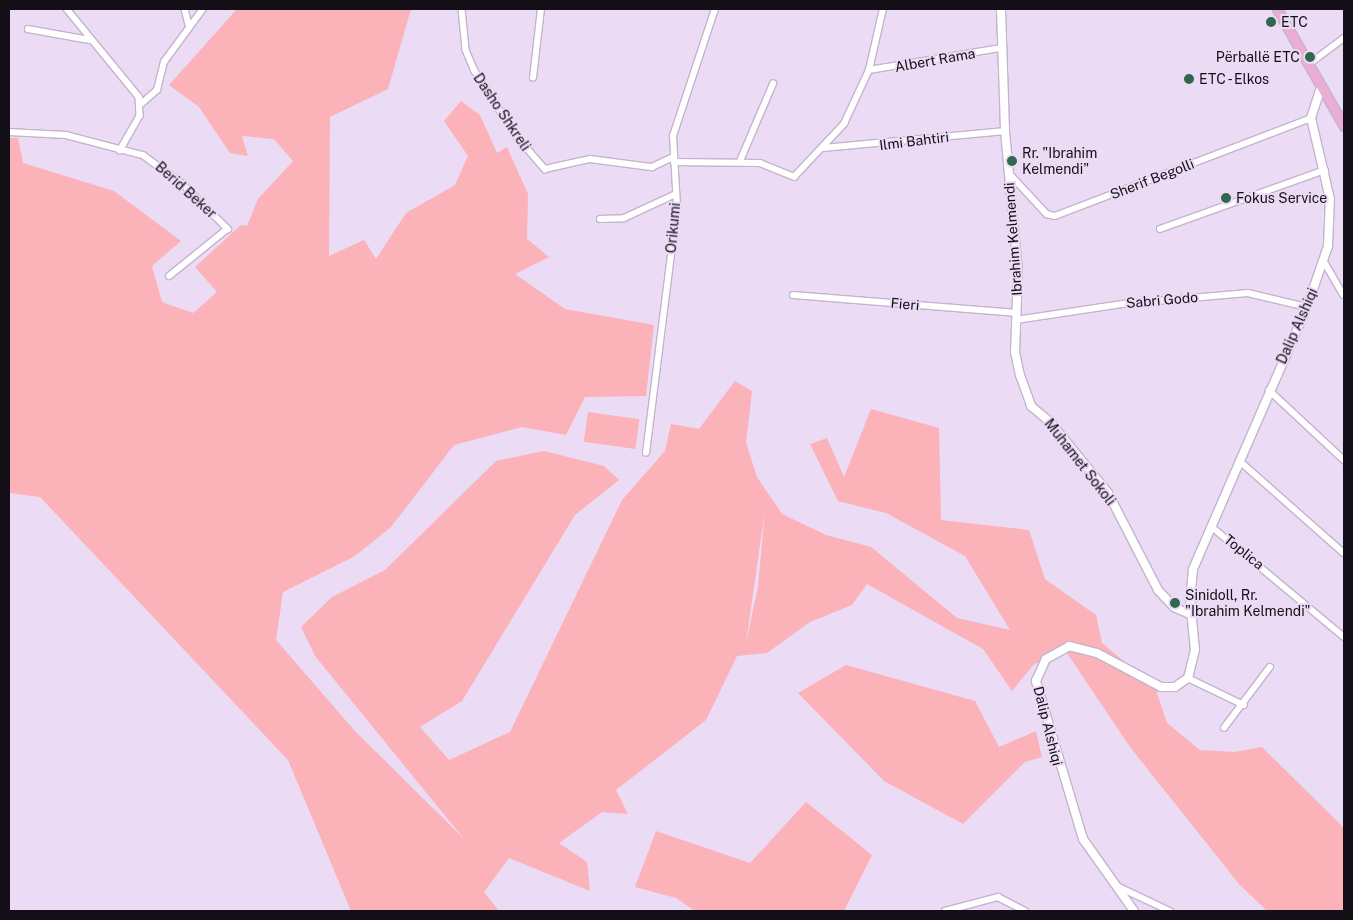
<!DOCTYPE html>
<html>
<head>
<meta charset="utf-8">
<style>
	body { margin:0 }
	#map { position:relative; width:1353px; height:920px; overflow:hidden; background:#ebdbf5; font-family:"Public Sans",sans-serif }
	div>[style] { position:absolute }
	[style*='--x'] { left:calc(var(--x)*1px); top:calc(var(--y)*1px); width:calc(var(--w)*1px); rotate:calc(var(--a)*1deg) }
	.green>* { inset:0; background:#fbb2b9; transform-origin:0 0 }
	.roads { filter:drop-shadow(1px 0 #c3b4cc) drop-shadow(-1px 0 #c3b4cc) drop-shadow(0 1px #c3b4cc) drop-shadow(0 -1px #c3b4cc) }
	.minor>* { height:5.5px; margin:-2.75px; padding:0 2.75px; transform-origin:2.75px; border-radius:2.75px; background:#fff }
	.tertiary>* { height:8px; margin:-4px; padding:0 4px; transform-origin:4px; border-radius:4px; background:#fff }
	.primary>* { height:9px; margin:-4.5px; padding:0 4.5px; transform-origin:4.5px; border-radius:4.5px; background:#eaadd4 }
	.dots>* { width:14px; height:14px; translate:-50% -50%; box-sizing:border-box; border:2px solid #ebdbf5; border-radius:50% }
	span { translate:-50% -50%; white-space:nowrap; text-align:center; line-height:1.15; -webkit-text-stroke:4px #ebdbf5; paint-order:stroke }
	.poi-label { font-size:14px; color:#140f17 }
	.left { translate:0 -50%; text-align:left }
	.right { translate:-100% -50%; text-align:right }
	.street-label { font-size:14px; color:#140f17 }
	.frame { position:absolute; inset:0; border:10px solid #140f17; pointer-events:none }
</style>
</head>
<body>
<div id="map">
	<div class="green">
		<i style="clip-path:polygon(evenodd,237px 9px,411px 9px,388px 89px,330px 117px,329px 256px,364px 240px,376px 259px,406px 213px,455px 185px,468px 156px,444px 121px,461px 101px,480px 115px,497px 153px,507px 147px,528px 194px,527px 239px,549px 257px,515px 274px,565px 309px,654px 325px,646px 396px,585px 397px,566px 435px,522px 427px,454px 445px,391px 527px,355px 556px,283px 592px,276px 640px,354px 730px,464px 839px,315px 656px,301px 627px,332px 597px,385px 570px,496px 461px,544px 451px,604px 466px,619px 480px,575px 515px,462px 701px,420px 727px,449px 760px,510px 732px,622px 500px,665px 451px,671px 424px,699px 429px,735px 381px,752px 391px,746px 443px,757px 477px,782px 514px,826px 535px,871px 547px,957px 618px,1010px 630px,965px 556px,886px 513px,838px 501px,810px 444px,827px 438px,844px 477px,871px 409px,939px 428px,941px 520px,1029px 530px,1045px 579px,1096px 615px,1102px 643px,1155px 687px,1167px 723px,1200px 750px,1235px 752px,1262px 747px,1344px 828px,1344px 911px,1267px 911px,1239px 884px,1130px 747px,1067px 653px,1034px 664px,1012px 691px,983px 649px,867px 584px,852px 605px,810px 622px,767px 653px,737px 656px,706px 720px,616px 790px,628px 814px,602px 812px,559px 843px,587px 862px,590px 891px,509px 858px,484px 892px,499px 911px,351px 911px,288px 760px,40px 497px,9px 493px,9px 138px,18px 138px,23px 163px,114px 191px,181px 241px,152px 266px,162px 302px,193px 313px,217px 292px,195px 267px,241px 225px,247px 226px,258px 199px,293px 161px,274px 139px,242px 136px,248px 156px,230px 153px,199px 107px,169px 85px,237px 9px,765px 510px,758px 587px,746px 643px,765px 510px)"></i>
		<i style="left:588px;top:412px;width:52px;height:30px;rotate:8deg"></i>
		<i style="clip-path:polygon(846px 665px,975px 701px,999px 747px,1036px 731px,1042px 757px,1025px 762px,963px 824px,884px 781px,798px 693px)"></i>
		<i style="clip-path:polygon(806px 802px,872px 855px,844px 911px,695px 911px,676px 898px,635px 887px,656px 831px,750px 863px)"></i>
	</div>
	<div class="roads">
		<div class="minor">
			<i style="--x:67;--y:9;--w:114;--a:50.7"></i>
			<i style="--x:139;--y:97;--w:19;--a:87"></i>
			<i style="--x:140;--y:116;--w:40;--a:119.7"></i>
			<i style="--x:185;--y:9;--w:16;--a:76"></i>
			<i style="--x:462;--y:9;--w:41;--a:84.4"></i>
			<i style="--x:466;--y:50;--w:23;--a:67"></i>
			<i style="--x:475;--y:71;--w:73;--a:57.8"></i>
			<i style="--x:514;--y:133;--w:48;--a:49.3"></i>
			<i style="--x:545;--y:169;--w:46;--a:-12.5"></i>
			<i style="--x:590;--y:159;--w:63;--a:7.4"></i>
			<i style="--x:652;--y:167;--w:23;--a:-25"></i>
			<i style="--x:28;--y:29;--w:62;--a:10.2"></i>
			<i style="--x:1308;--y:65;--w:45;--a:-36.9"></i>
			<i style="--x:869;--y:70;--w:134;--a:-9.5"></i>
			<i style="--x:533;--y:78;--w:69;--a:-83.4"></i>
			<i style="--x:141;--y:104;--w:21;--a:-41"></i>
			<i style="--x:157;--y:90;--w:29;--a:-76"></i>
			<i style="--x:164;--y:62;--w:66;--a:-53.7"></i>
			<i style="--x:9;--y:132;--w:57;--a:3"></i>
			<i style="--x:66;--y:135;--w:80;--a:14.6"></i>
			<i style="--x:143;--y:155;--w:49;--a:35.9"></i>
			<i style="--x:183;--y:184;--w:64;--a:45"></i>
			<i style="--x:228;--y:229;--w:75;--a:141"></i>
			<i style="--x:823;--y:148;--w:183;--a:-5.3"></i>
			<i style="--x:740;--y:161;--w:84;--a:-66.8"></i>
			<i style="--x:674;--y:162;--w:86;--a:0.7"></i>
			<i style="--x:760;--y:163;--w:37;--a:22"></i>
			<i style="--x:794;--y:177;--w:73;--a:-46.7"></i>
			<i style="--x:844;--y:124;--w:60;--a:-65.2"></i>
			<i style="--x:869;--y:70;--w:63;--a:-77.1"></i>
			<i style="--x:1009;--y:173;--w:56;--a:47.2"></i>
			<i style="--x:1047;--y:214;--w:8;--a:14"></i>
			<i style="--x:1055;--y:216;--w:274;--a:-20.9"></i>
			<i style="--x:600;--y:219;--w:24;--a:-2"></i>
			<i style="--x:624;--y:218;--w:57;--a:-24.8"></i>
			<i style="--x:1160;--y:229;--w:175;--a:-19.7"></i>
			<i style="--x:1324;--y:261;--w:39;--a:60"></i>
			<i style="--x:793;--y:295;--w:225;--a:4.6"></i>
			<i style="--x:1016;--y:320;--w:107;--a:-8.6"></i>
			<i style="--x:1122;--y:304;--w:126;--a:-5"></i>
			<i style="--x:1248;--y:293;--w:61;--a:13.3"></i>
			<i style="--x:1269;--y:390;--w:103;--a:43"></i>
			<i style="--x:646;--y:453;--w:248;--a:-82.8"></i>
			<i style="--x:677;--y:207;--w:71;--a:-93.2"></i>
			<i style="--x:673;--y:136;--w:134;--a:-71.7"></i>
			<i style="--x:1241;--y:462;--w:137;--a:41.5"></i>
			<i style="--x:1211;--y:526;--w:173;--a:39.8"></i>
			<i style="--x:1188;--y:678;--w:62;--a:25.7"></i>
			<i style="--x:1224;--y:728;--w:76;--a:-53"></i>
			<i style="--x:1117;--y:886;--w:59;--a:25.3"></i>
			<i style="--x:945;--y:911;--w:55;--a:-14.8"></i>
			<i style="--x:998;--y:897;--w:30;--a:27"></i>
		</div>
		<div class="tertiary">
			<i style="--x:1001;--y:9;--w:122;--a:88.1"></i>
			<i style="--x:1005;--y:131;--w:141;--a:84.7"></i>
			<i style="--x:1018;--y:271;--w:81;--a:92.1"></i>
			<i style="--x:1015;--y:352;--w:24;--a:78"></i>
			<i style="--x:1020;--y:375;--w:33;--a:70"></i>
			<i style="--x:1031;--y:406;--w:26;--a:40"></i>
			<i style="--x:1051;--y:423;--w:90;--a:50.8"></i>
			<i style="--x:1108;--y:493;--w:109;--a:62.7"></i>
			<i style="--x:1158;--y:590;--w:23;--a:47"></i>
			<i style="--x:1174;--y:607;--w:20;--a:24"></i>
			<i style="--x:1134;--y:911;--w:88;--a:-125.3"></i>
			<i style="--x:1083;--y:839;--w:165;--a:-106.6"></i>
			<i style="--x:1036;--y:681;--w:24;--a:-66"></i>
			<i style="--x:1046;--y:659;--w:26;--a:-29"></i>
			<i style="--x:1069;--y:646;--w:29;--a:14"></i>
			<i style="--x:1097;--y:653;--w:72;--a:28"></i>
			<i style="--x:1161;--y:687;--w:14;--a:0"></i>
			<i style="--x:1175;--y:687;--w:16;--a:-35"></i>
			<i style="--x:1188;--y:678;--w:29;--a:-76"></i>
			<i style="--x:1195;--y:650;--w:51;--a:-95.6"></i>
			<i style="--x:1190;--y:599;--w:30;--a:-84"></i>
			<i style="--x:1193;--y:569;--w:286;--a:-66.5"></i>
			<i style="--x:1307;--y:307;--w:65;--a:-71"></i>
			<i style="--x:1328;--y:246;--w:47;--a:-87.6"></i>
			<i style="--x:1330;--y:199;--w:83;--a:-103.2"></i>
			<i style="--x:1311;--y:118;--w:32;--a:-72"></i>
		</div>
		<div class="primary">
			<i style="--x:1277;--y:9;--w:135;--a:60.2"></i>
		</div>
	</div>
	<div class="dots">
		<i style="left:1271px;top:22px;background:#2f674f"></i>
		<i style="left:1310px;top:57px;background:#2f674f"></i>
		<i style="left:1189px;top:79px;background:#2f674f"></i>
		<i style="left:1012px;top:161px;background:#2f674f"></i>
		<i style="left:1226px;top:198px;background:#2f674f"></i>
		<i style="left:1175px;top:603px;background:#2f674f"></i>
	</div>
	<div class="poi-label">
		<span class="left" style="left:1281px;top:22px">ETC</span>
		<span class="right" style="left:1300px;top:57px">Përballë ETC</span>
		<span class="left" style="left:1199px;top:79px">ETC - Elkos</span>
		<span class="left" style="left:1022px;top:161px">Rr. "Ibrahim<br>Kelmendi"</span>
		<span class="left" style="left:1236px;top:198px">Fokus Service</span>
		<span class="left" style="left:1185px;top:603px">Sinidoll, Rr.<br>"Ibrahim Kelmendi"</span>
	</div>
	<div class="street-label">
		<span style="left:935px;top:60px;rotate:-10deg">Albert Rama</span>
		<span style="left:502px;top:112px;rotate:56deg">Dasho Shkreli</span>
		<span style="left:914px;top:141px;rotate:-7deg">Ilmi Bahtiri</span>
		<span style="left:1152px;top:179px;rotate:-21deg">Sherif Begolli</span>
		<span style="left:186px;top:190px;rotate:42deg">Berid Beker</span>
		<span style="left:673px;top:228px;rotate:-85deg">Orikumi</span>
		<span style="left:1013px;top:239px;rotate:-94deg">Ibrahim Kelmendi</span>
		<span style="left:1162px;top:300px;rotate:-5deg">Sabri Godo</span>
		<span style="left:905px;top:304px;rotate:5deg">Fieri</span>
		<span style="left:1297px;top:326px;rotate:-66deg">Dalip Alshiqi</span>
		<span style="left:1080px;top:462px;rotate:52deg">Muhamet Sokoli</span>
		<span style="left:1244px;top:552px;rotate:39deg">Toplica</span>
		<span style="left:1048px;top:726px;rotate:76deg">Dalip Alshiqi</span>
	</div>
	<div class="frame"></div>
</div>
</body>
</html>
